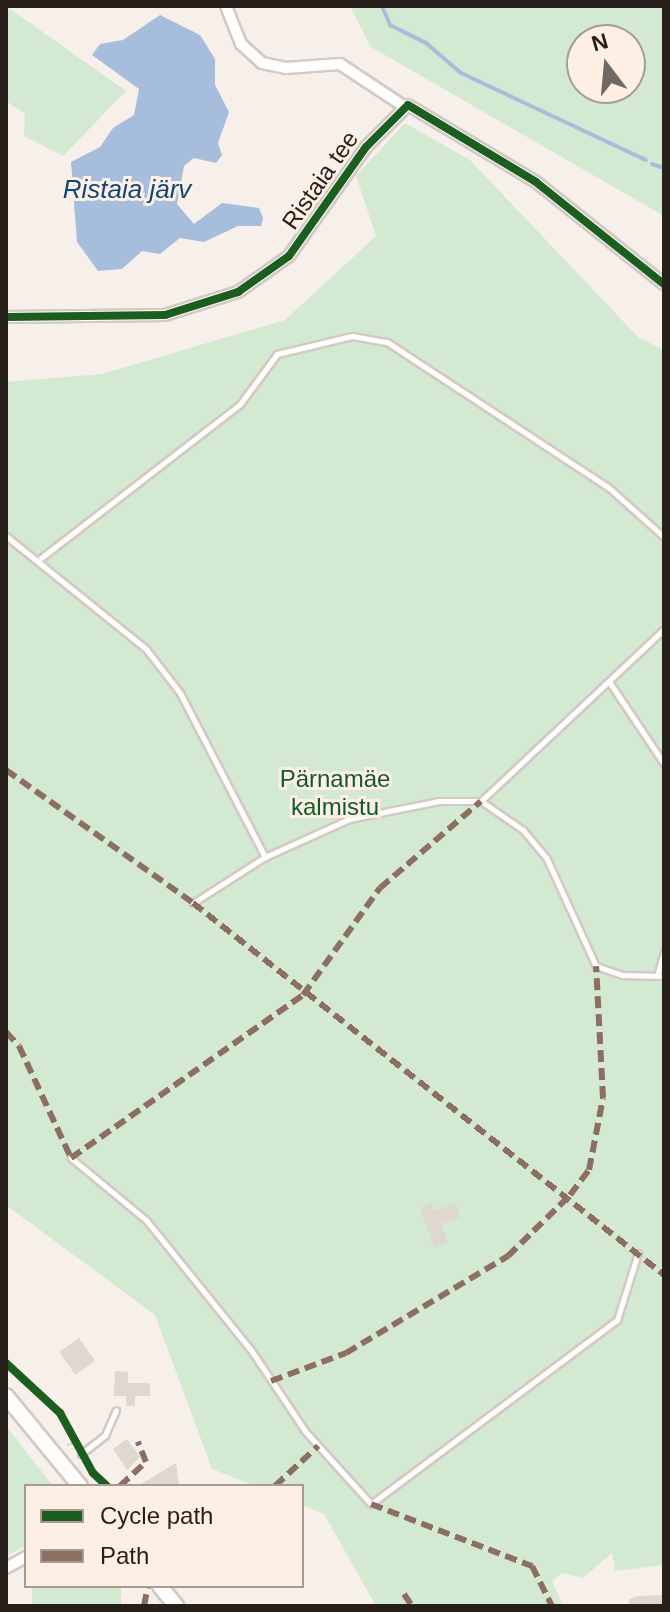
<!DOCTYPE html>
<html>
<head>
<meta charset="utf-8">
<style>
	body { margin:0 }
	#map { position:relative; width:670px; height:1612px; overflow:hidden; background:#f7f0ea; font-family:Arial,sans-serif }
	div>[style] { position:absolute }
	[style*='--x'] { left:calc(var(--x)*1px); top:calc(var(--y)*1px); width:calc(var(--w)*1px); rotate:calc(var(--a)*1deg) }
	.green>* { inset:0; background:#d3e9d2; transform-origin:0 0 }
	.water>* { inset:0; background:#a6bedb }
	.stream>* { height:4px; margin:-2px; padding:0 2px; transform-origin:2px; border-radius:2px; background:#a6bedb }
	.building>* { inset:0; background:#ded8d0; transform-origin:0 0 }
	.path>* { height:2px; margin-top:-1px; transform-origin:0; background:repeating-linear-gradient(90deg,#d8d6d4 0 8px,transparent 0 12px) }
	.roads { filter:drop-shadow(2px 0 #d2cac4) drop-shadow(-2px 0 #d2cac4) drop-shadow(0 2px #d2cac4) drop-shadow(0 -2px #d2cac4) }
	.lane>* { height:5px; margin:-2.5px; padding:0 2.5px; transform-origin:2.5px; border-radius:2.5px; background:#fefdfc }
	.street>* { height:10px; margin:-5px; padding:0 5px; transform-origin:5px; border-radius:5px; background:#fefdfc }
	.secondary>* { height:14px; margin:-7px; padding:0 7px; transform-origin:7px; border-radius:7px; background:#fefdfc }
	.quiet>* { height:6px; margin-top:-3px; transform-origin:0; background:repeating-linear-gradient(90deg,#8d6e63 0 12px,transparent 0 18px) }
	.cycleway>* { height:8px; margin:-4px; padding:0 4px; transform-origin:4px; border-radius:4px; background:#1b5e20 }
	span { translate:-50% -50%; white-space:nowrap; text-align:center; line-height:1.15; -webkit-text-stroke:6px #fdefe4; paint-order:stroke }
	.street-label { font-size:24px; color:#271f19 }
	.park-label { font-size:24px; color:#0e5c2d }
	.water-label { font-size:26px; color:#0f477b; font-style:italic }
	.frame { position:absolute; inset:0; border:8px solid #271f19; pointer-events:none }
	.legend { position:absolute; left:24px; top:1484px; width:280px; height:104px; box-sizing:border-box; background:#fdefe4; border:2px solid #a79c93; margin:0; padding:10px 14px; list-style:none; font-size:24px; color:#271f19 }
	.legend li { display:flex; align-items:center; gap:16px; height:40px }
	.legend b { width:40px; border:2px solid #a79c93 }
	.north { position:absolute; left:566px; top:24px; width:80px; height:80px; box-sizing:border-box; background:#fdefe4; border:2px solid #a79c93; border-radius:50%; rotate:344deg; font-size:22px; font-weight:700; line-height:32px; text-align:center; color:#271f19 }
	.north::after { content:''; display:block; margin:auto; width:28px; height:36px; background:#706862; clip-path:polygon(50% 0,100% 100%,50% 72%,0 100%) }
</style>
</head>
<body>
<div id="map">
	<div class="green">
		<i style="clip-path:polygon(6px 6px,126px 91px,63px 156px,24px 136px,25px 114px,6px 101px)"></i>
		<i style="clip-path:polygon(evenodd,350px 6px,664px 6px,664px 216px,371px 47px,350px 6px,630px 40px,630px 88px,582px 88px,582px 40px,630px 40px)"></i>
		<i style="clip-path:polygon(405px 123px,470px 160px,639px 338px,664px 350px,664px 1565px,615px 1571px,612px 1553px,583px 1578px,562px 1573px,552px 1581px,563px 1606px,376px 1606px,324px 1514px,302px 1505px,302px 1486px,255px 1486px,212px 1469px,155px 1315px,6px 1205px,6px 382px,102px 374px,285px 320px,376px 236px,356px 176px)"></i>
		<i style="clip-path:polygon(6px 1426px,53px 1486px,26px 1486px,26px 1546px,6px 1556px)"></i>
		<i style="left:32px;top:1586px;width:89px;height:20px"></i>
	</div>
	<div class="water">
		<i style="clip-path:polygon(160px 15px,200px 35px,215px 59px,215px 85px,229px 112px,218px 143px,222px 155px,216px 163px,194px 158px,184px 166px,177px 204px,194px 224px,222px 203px,259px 208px,263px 218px,261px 226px,238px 226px,204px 242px,180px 238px,160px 254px,142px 251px,122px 269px,98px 271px,77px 242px,71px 162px,100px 147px,113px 128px,134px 115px,139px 89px,92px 55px,100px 44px,123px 40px)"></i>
	</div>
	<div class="stream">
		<i style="--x:382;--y:6;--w:21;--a:67"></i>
		<i style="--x:390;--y:25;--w:40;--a:26.6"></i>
		<i style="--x:426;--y:43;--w:46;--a:40.6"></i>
		<i style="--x:461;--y:73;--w:204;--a:25.2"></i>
		<i style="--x:652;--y:164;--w:13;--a:18"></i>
	</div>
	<div class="building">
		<i style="clip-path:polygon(432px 1203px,434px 1211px,456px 1203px,460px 1217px,441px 1224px,448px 1243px,434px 1248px,420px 1208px)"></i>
		<i style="left:79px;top:1338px;width:28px;height:24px;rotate:55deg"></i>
		<i style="clip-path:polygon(115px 1371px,128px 1372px,128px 1383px,150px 1383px,150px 1396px,135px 1396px,135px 1406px,126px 1406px,126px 1396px,114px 1396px)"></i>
		<i style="clip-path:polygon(127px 1439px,140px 1457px,127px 1470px,113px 1449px)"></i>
		<i style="clip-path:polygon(176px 1463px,179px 1486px,138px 1486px)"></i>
		<i style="clip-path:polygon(664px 1595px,664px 1606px,629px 1606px,629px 1599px,638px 1596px)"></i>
	</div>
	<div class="path">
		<i style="--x:67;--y:1445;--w:9;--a:-18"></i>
	</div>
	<div class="roads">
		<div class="lane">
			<i style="--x:6;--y:536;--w:180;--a:38.9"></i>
			<i style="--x:146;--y:649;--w:56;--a:52.3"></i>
			<i style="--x:180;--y:693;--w:185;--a:62.6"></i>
			<i style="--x:41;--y:558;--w:252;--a:-37.7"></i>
			<i style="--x:240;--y:404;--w:62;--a:-53.5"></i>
			<i style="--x:277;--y:354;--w:77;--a:-13.5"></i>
			<i style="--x:352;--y:336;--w:36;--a:10"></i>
			<i style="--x:387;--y:342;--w:264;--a:33.3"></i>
			<i style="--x:608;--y:487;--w:75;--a:41.8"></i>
			<i style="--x:610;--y:683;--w:97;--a:56.3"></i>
			<i style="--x:481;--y:801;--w:251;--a:-43.2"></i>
			<i style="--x:193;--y:903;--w:85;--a:-32.6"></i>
			<i style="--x:265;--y:857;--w:92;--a:-24.3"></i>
			<i style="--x:349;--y:819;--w:92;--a:-11.3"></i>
			<i style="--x:439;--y:801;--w:42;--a:0"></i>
			<i style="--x:481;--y:801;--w:51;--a:34.6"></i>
			<i style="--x:523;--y:830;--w:35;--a:50"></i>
			<i style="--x:546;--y:857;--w:120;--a:65.4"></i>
			<i style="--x:596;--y:966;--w:28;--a:19"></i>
			<i style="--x:622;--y:975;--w:42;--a:1.4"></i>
			<i style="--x:657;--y:976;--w:26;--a:-74"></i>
			<i style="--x:71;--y:1158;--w:97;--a:39.6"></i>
			<i style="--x:146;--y:1220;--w:167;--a:51.1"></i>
			<i style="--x:251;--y:1350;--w:97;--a:56.3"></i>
			<i style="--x:305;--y:1431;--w:98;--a:47.9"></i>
			<i style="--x:371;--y:1504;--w:307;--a:-36.8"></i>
			<i style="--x:617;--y:1320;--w:70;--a:-72.6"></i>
			<i style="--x:81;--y:1454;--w:31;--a:-38"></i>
			<i style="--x:105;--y:1435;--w:27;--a:-66"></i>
		</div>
		<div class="street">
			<i style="--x:226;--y:6;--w:41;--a:68.5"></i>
			<i style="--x:241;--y:44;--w:28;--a:42"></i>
			<i style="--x:262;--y:63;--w:25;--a:12"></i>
			<i style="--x:286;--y:68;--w:54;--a:-4.2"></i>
			<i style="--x:340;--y:64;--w:78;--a:33.5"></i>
			<i style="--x:6;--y:317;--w:159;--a:-0.7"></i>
			<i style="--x:165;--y:315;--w:77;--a:-17.5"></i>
			<i style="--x:238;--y:292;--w:62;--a:-35.2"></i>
			<i style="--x:289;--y:256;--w:133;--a:-54.8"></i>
			<i style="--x:366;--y:147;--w:59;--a:-45"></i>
			<i style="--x:408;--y:105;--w:149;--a:31"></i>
			<i style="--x:536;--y:182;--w:164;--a:38.6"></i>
			<i style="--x:6;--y:1568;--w:23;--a:-29"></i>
		</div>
		<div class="secondary">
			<i style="--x:6;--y:1396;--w:117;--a:50.6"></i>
			<i style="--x:160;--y:1586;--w:26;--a:51"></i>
		</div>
	</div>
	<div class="quiet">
		<i style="--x:6;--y:770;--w:229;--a:35.4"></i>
		<i style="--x:193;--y:903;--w:600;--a:38.3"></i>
		<i style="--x:6;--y:1032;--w:19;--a:47"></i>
		<i style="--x:19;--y:1046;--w:123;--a:65.1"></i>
		<i style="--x:71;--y:1158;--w:284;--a:-35.1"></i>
		<i style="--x:303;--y:995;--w:132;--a:-54.3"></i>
		<i style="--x:380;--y:888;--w:133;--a:-40.7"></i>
		<i style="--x:271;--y:1381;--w:80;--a:-20.5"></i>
		<i style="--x:346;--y:1353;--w:189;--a:-30.9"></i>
		<i style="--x:508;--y:1256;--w:87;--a:-44.5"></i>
		<i style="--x:570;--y:1195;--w:31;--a:-53"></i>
		<i style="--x:589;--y:1170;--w:73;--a:-79"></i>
		<i style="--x:603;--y:1098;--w:132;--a:-93"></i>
		<i style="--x:120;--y:1486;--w:35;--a:-43"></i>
		<i style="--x:146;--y:1462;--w:22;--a:-112"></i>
		<i style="--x:275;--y:1486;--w:59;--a:-42.9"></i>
		<i style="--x:371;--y:1504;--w:173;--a:21.1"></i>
		<i style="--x:532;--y:1566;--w:45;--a:63.4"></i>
		<i style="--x:404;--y:1594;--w:14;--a:56"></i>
		<i style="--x:144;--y:1606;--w:20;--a:-79"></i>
	</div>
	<div class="cycleway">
		<i style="--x:6;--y:317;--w:159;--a:-0.7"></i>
		<i style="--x:165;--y:315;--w:77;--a:-17.5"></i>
		<i style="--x:238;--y:292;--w:62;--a:-35.2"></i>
		<i style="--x:289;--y:256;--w:133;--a:-54.8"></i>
		<i style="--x:366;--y:147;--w:59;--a:-45"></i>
		<i style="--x:408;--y:105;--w:149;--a:31"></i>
		<i style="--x:536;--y:182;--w:164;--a:38.6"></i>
		<i style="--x:6;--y:1363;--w:74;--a:42.8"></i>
		<i style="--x:60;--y:1413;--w:68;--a:61.2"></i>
		<i style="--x:93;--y:1473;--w:19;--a:43"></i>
	</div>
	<div class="street-label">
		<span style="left:320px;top:180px;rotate:-55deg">Ristaia tee</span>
	</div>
	<div class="park-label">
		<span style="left:335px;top:793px">Pärnamäe<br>kalmistu</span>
	</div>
	<div class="water-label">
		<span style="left:127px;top:190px">Ristaia järv</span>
	</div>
	<div class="frame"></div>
	<ul class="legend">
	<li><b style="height:10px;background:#1b5e20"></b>Cycle path</li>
	<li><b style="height:10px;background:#8d6e63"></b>Path</li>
	</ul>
	<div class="north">N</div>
</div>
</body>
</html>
